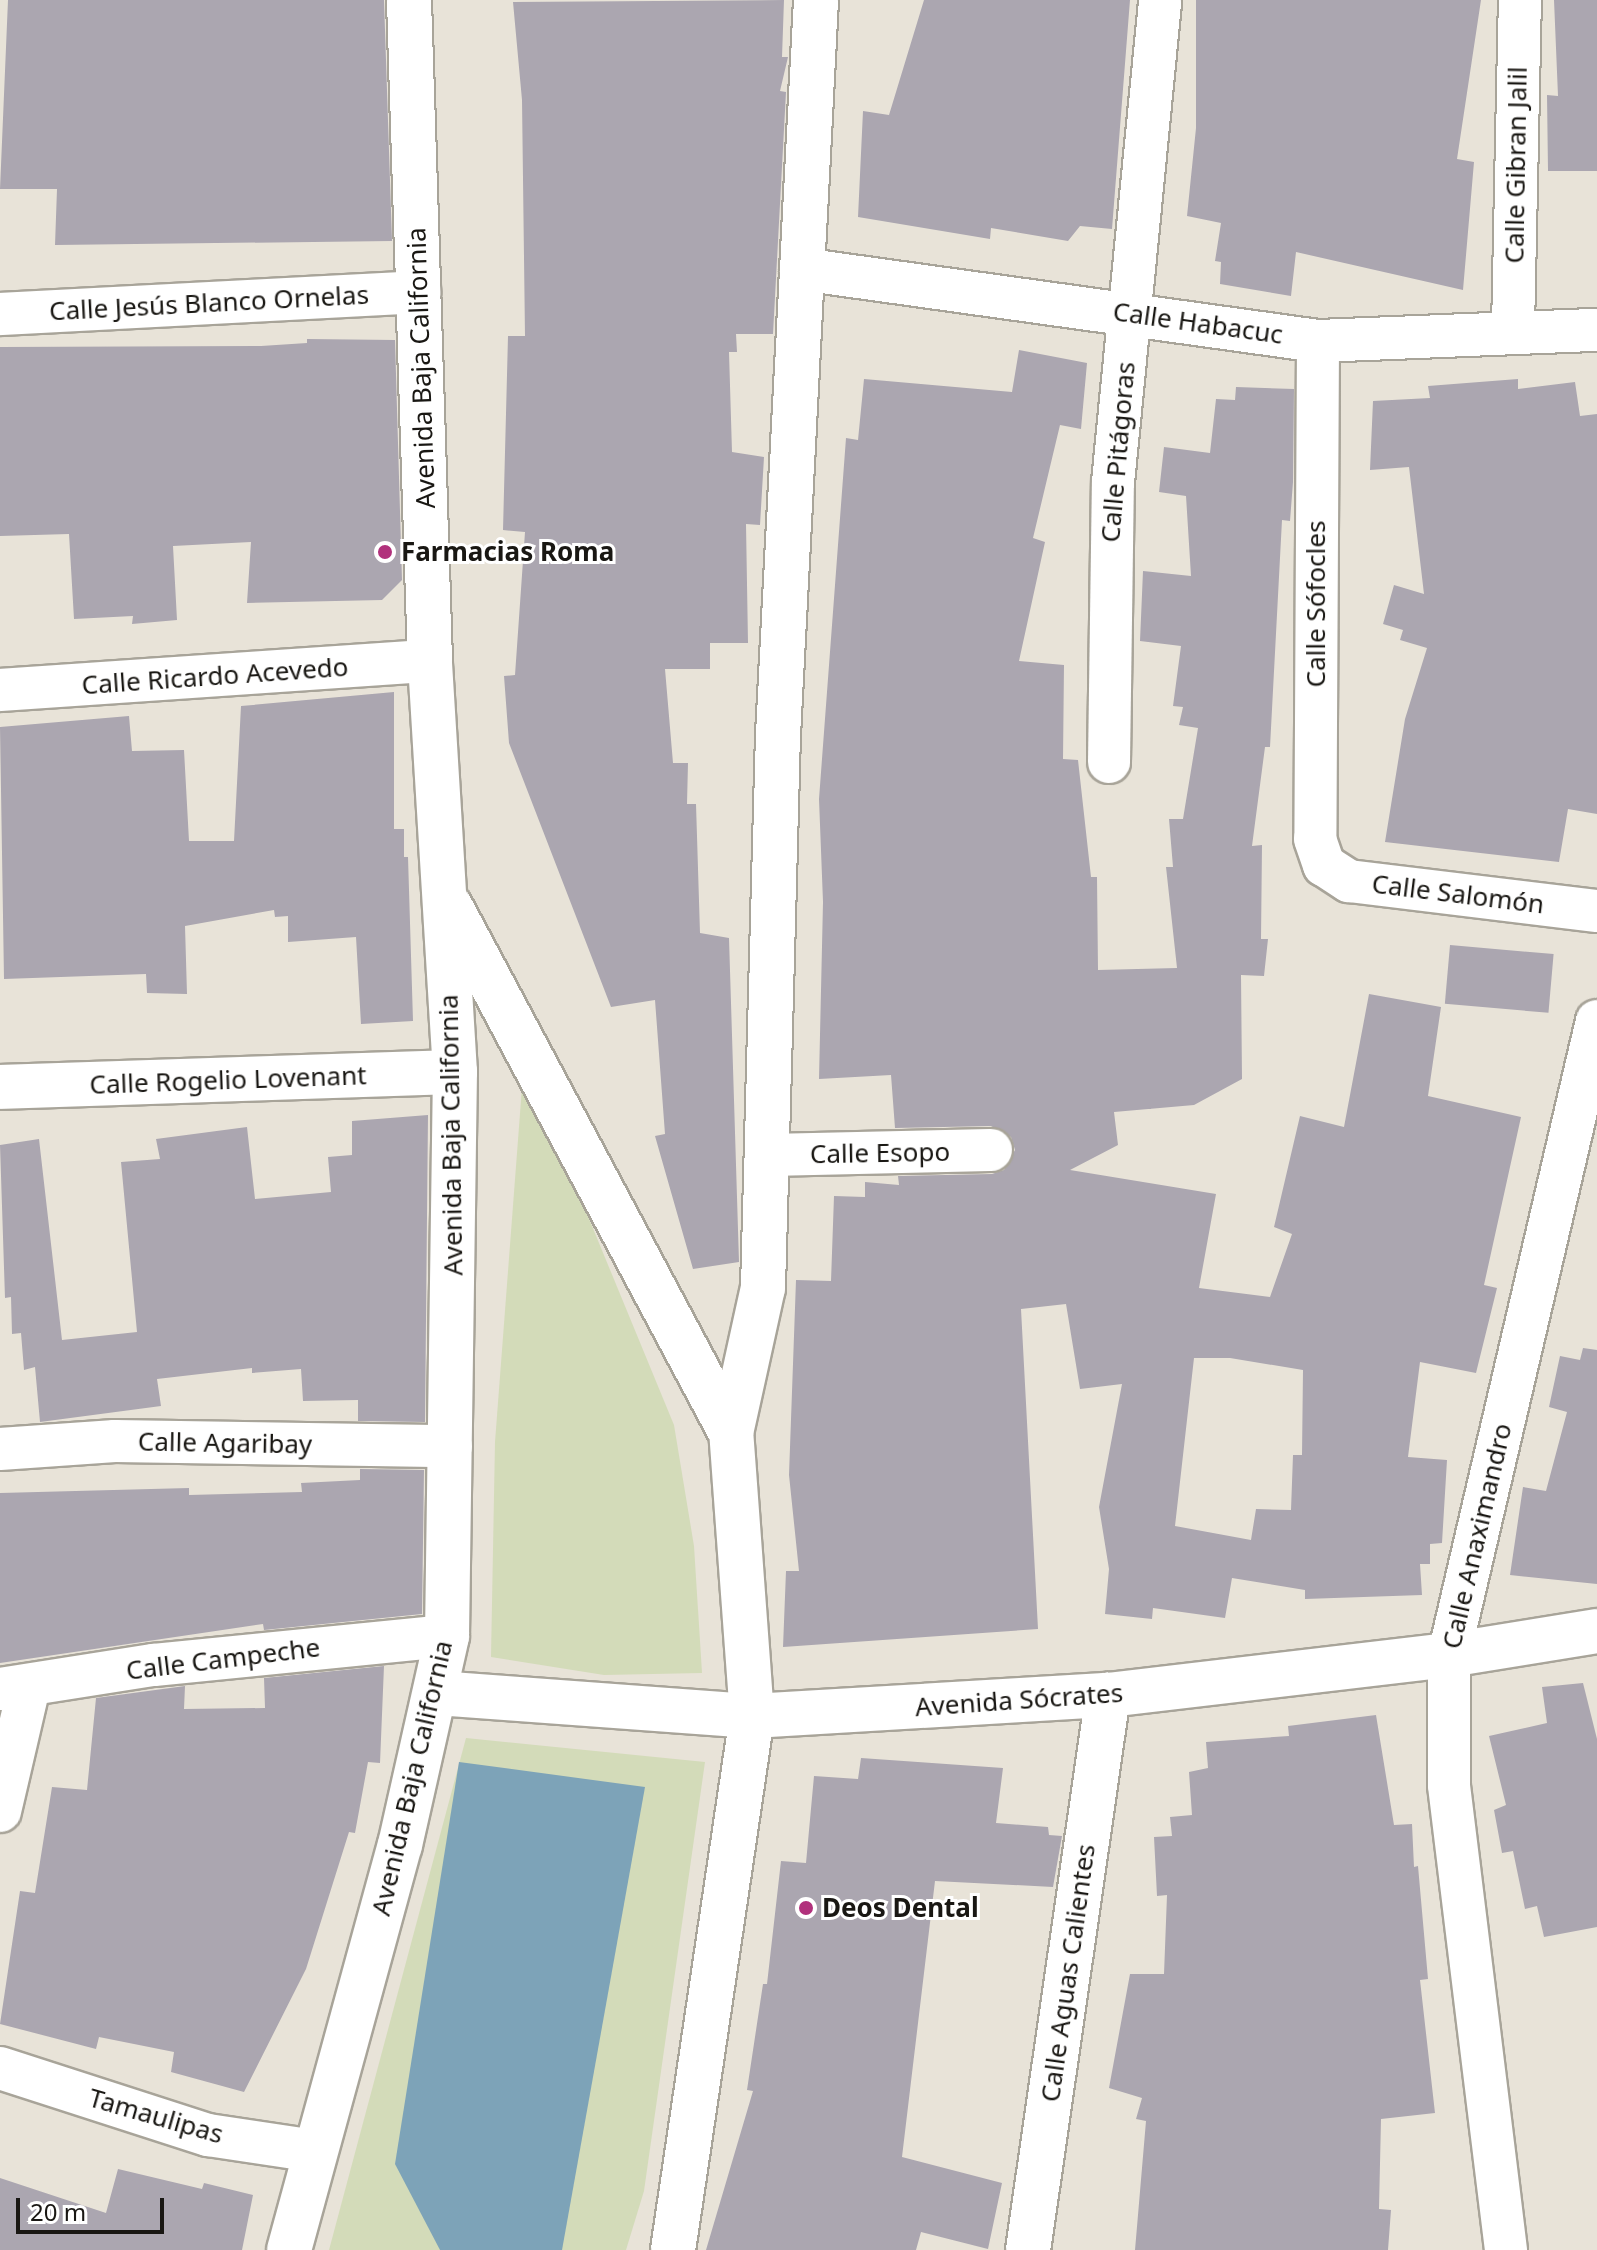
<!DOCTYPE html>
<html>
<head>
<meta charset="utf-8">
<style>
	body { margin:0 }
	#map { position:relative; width:1597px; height:2250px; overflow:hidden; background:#e8e3d8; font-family:"Noto Sans",sans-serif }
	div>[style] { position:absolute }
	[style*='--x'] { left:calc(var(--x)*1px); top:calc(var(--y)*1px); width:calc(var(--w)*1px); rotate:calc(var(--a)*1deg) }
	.green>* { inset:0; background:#d3dbb9 }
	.water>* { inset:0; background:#7da3b8 }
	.building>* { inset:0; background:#aba6b0; transform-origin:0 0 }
	.roads { filter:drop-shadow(2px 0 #a8a499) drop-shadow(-2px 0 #a8a499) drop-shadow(0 2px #a8a499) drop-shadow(0 -2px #a8a499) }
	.minor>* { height:42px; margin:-21px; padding:0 21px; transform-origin:21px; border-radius:21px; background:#fff }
	.tertiary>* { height:44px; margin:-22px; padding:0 22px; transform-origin:22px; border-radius:22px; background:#fff }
	.secondary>* { height:44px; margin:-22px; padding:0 22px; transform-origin:22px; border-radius:22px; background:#fff }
	.dots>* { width:22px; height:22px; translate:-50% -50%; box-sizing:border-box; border:4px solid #fff; border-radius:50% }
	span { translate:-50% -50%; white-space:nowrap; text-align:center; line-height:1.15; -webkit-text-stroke:6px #fff; paint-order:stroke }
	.street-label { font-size:26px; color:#191713 }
	.poi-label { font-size:26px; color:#191713; font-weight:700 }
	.left { translate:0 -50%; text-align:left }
	.scale { position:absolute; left:16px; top:2198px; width:148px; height:36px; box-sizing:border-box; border:4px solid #191713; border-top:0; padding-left:10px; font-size:24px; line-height:28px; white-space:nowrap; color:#191713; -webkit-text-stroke:6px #fff; paint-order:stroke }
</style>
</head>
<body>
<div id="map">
	<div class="green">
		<i style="clip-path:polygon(524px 1061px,674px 1425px,694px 1546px,702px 1673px,604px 1675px,491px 1657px,495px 1442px)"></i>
		<i style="clip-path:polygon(466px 1738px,705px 1762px,644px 2191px,626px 2250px,329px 2250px)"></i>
	</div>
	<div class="water">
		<i style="clip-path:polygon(459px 1762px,645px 1787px,562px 2250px,440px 2250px,395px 2164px)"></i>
	</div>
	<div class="building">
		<i style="clip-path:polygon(8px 0,384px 0,392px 241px,55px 245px,57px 189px,0 189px)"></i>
		<i style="clip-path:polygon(784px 0,782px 57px,788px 57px,780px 91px,786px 92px,773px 334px,736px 334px,737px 352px,729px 352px,732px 452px,764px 457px,760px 525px,746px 524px,748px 643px,710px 643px,710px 669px,665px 669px,673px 763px,688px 763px,687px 804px,696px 804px,700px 933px,729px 938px,739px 1262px,693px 1269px,655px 1136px,665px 1134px,655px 1000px,611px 1007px,509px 743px,504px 676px,515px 675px,525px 532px,503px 530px,508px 336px,525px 336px,522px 100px,513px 2px)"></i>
		<i style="clip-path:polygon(924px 0,1130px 0,1112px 229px,1080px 226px,1068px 241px,991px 228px,990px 239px,858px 217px,863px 111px,889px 115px)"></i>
		<i style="clip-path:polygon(1196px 0,1481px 0,1457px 159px,1474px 162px,1463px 290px,1296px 252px,1291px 296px,1220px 284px,1221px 262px,1215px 261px,1221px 223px,1187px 216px,1196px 128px)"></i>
		<i style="clip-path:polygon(1554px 0,1597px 0,1597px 171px,1548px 171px,1547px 95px,1558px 96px)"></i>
		<i style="clip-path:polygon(307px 339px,395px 340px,402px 580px,382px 600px,247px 603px,251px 542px,173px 546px,177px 620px,132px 624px,133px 616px,74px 619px,69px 534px,0 536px,0 347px,261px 346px,307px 343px)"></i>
		<i style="clip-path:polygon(evenodd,1019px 350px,1087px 363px,1081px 429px,1060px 425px,1033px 538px,1045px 542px,1019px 661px,1064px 665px,1063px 759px,1078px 760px,1091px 877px,1097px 877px,1098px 970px,1177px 968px,1166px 867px,1173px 867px,1169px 819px,1183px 819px,1198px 728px,1179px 725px,1183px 707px,1173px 706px,1181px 646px,1140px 641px,1143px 571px,1191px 576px,1186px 496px,1159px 492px,1164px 447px,1210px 453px,1216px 399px,1235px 400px,1236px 387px,1294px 389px,1293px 482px,1290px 521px,1282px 520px,1270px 747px,1265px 747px,1252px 846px,1262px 845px,1261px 939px,1268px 939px,1264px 976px,1241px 975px,1242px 1079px,1194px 1105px,1114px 1112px,1118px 1145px,1070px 1170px,1216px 1194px,1199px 1288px,1270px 1297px,1292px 1234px,1274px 1227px,1300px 1116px,1344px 1127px,1369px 994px,1441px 1007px,1428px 1096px,1521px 1117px,1484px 1285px,1497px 1288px,1476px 1373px,1420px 1362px,1408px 1457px,1447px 1460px,1442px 1543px,1430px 1544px,1430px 1564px,1420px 1564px,1422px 1595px,1305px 1599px,1305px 1590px,1232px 1578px,1225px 1618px,1153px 1608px,1152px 1619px,1105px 1614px,1109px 1569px,1099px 1507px,1122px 1384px,1080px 1389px,1066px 1304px,1021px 1309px,1038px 1629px,783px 1647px,786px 1571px,799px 1571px,789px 1475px,796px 1280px,831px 1281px,834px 1196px,865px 1197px,865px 1182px,899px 1185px,898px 1176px,992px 1174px,1004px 1170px,1015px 1150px,1011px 1137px,991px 1126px,895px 1128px,891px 1075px,819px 1079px,823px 902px,819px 799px,846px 438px,858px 440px,864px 379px,1012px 392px,1019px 350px,1194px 1358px,1230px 1358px,1303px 1370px,1302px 1455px,1293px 1455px,1291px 1510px,1256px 1509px,1251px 1540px,1175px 1526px,1194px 1358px)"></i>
		<i style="clip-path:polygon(1518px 379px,1518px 389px,1575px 382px,1580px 416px,1597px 414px,1597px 814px,1568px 809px,1559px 862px,1385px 842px,1405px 719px,1427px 648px,1400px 640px,1403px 630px,1383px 624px,1394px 585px,1424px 594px,1409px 467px,1370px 470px,1373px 401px,1430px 398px,1428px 386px)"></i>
		<i style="clip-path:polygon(394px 692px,394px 829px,404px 829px,404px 857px,408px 857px,413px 1021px,361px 1024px,356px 937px,288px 942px,288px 916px,275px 917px,274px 910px,185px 926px,187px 994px,147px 993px,146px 974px,4px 979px,0 727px,129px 716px,132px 751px,184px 750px,189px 841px,234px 841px,241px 706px)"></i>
		<i style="left:1450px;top:945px;width:104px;height:59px;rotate:5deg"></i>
		<i style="clip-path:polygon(428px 1115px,425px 1422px,358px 1421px,358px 1400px,303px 1401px,301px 1369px,252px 1373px,252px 1368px,157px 1379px,161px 1406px,40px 1422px,35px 1367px,24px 1370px,21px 1333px,12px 1334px,11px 1297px,5px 1298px,0 1145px,39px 1139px,62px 1340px,137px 1332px,121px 1162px,160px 1159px,156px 1139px,247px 1127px,255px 1199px,331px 1192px,328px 1157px,352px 1155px,352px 1121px)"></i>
		<i style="clip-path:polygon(1583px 1348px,1597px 1350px,1597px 1584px,1510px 1575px,1523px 1487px,1546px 1491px,1567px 1412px,1549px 1407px,1560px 1356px,1580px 1360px)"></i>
		<i style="clip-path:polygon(360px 1469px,424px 1470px,422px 1614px,264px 1630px,263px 1624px,0 1663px,0 1493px,189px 1488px,189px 1495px,302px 1492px,301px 1483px,360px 1480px)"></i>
		<i style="clip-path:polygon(384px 1666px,380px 1763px,368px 1762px,355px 1833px,349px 1832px,306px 1969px,244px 2092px,171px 2072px,174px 2052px,99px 2037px,96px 2049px,0 2024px,20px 1891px,35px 1893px,52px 1787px,87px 1790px,96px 1698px,185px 1686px,184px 1709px,265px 1708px,264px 1678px)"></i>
		<i style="clip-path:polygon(1583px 1683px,1597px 1739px,1597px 1927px,1544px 1937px,1537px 1906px,1525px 1909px,1513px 1851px,1502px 1853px,1494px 1810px,1506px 1805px,1489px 1736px,1547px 1723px,1542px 1687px)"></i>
		<i style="clip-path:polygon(1376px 1715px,1394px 1825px,1412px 1824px,1414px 1867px,1418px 1866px,1428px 1979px,1420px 1980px,1435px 2113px,1381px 2119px,1379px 2209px,1391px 2210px,1388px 2250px,1135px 2250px,1146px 2121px,1136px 2119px,1142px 2098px,1109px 2088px,1130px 1974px,1164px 1974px,1167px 1895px,1157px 1896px,1154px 1837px,1172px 1836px,1170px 1817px,1192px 1815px,1189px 1772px,1208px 1768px,1206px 1742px,1289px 1736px,1288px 1726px)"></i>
		<i style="clip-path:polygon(861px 1758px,1003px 1768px,996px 1823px,1048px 1827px,1049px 1835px,1062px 1836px,1053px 1887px,935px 1881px,902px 2157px,1002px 2183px,988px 2249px,921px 2232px,916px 2250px,706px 2250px,753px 2091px,747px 2090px,763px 1984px,767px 1984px,781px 1861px,806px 1863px,814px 1776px,858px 1779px)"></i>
		<i style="clip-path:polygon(118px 2169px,202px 2189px,204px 2183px,253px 2195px,242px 2250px,0 2250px,0 2178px,106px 2213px)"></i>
	</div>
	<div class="roads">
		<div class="minor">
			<i style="--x:801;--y:269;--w:522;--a:7.93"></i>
			<i style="--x:1318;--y:341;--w:279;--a:-2.3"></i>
			<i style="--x:0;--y:314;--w:420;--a:-3"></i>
			<i style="--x:1513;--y:329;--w:329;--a:-88.8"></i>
			<i style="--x:1318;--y:341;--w:498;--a:90.3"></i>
			<i style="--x:1315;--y:839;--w:28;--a:71"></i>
			<i style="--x:1324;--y:865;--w:30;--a:33"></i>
			<i style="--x:1349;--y:881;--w:250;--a:6.9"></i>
			<i style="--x:0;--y:690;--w:431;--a:-3.9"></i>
			<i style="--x:1109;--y:762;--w:280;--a:-89.2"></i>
			<i style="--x:1113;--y:482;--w:484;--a:-84.4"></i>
			<i style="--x:768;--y:1155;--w:223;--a:-1.3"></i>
			<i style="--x:0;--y:1449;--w:115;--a:-4"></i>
			<i style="--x:115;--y:1441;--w:336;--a:0.9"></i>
			<i style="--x:0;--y:1689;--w:156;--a:-8.9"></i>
			<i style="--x:154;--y:1665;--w:294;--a:-5.7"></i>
			<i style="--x:0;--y:1811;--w:128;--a:-76.9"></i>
			<i style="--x:0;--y:2068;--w:219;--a:17.9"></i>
			<i style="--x:208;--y:2135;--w:108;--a:8.5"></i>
			<i style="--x:1506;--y:2250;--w:468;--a:-97"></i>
			<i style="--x:1449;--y:1785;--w:130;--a:-90"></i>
			<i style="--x:1449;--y:1655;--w:651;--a:-76.86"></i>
		</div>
		<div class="tertiary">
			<i style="--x:0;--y:1087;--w:455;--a:-1.9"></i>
			<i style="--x:437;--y:1693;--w:316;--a:4.2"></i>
			<i style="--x:752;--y:1716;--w:357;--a:-3.4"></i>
			<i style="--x:1108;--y:1695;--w:343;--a:-6.7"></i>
			<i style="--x:1449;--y:1655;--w:150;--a:-9.2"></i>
			<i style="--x:1028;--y:2250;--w:561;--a:-81.8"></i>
		</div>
		<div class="secondary">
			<i style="--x:450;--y:906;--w:597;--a:61.93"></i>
			<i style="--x:289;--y:2250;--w:420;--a:-74.7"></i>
			<i style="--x:400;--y:1845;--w:214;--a:-77.3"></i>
			<i style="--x:447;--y:1636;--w:564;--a:-89.19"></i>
			<i style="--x:455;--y:1072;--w:412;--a:-93.5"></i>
			<i style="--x:430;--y:661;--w:661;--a:-91.82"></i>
			<i style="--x:673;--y:2250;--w:540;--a:-81.58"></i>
			<i style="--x:752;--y:1716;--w:284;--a:-94.2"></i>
			<i style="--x:731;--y:1433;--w:148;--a:-77.6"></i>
			<i style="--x:763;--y:1288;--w:553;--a:-88.45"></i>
			<i style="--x:778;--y:735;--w:736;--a:-87.04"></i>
		</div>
	</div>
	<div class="dots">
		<i style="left:385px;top:552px;background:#b1317c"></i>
		<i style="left:806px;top:1908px;background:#b1317c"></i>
	</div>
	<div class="street-label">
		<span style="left:1516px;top:165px;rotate:-89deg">Calle Gibran Jalil</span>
		<span style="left:209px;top:303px;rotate:-3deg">Calle Jesús Blanco Ornelas</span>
		<span style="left:1198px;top:323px;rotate:8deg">Calle Habacuc</span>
		<span style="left:421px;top:368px;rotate:-92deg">Avenida Baja California</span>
		<span style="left:1118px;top:452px;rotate:-85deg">Calle Pitágoras</span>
		<span style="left:1316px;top:604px;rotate:-90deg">Calle Sófocles</span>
		<span style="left:215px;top:676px;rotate:-4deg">Calle Ricardo Acevedo</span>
		<span style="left:1458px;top:894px;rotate:7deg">Calle Salomón</span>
		<span style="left:228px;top:1080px;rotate:-2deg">Calle Rogelio Lovenant</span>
		<span style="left:451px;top:1135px;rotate:-91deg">Avenida Baja California</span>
		<span style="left:880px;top:1153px;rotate:-1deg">Calle Esopo</span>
		<span style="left:225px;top:1443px;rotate:1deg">Calle Agaribay</span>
		<span style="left:1477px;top:1536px;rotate:-77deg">Calle Anaximandro</span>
		<span style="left:223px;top:1659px;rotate:-7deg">Calle Campeche</span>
		<span style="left:1019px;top:1700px;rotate:-4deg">Avenida Sócrates</span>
		<span style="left:412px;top:1778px;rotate:-77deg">Avenida Baja California</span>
		<span style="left:1068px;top:1973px;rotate:-82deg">Calle Aguas Calientes</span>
		<span style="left:156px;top:2116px;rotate:16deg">Tamaulipas</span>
	</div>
	<div class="poi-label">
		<span class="left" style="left:401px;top:552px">Farmacias Roma</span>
		<span class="left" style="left:822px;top:1908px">Deos Dental</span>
	</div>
	<div class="scale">20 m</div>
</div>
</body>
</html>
